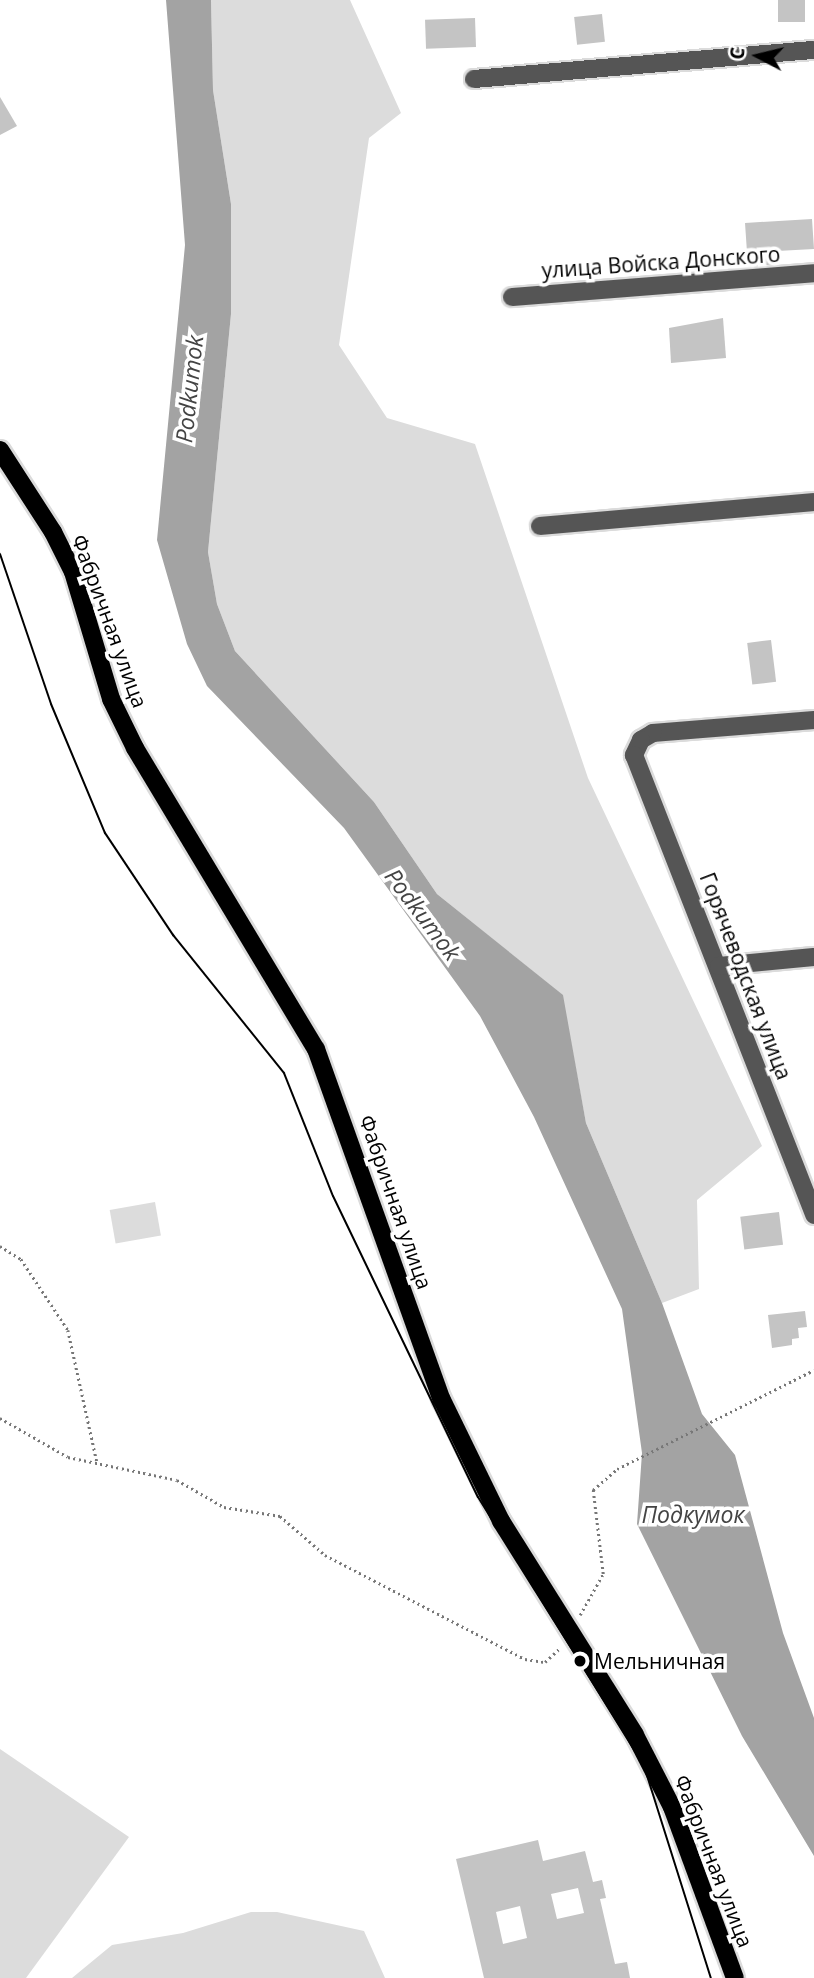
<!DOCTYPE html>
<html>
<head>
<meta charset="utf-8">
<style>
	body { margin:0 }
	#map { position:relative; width:814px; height:1978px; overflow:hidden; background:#fff; font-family:"Open Sans",sans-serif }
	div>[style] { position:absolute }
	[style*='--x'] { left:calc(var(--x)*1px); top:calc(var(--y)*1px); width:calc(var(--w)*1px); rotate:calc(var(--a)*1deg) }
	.green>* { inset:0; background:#dcdcdc; transform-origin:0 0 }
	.water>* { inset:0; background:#a3a3a3 }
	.building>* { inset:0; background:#c4c4c4; transform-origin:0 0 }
	.path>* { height:2.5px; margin-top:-1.25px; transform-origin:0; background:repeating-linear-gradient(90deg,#777 0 2px,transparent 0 5.5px) }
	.roads { filter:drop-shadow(2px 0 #dbdbdb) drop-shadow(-2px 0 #dbdbdb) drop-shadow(0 2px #dbdbdb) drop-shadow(0 -2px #dbdbdb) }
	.minor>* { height:18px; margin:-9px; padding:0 9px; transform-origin:9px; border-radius:9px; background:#555 }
	.major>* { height:18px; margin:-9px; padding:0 9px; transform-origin:9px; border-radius:9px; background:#000 }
	.tram>* { height:2px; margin:-1px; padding:0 1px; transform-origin:1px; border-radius:1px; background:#000 }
	.dots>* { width:19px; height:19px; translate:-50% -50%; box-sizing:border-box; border:4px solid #fff; border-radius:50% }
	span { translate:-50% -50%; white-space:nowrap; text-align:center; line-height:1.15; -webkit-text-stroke:7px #fff; paint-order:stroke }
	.street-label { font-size:21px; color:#000 }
	.poi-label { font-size:21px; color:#000 }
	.left { translate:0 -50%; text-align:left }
	.water-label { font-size:23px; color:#444; font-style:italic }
	.north { position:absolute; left:723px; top:21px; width:70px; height:70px; -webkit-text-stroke:5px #fff; paint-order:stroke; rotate:277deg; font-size:19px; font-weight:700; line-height:28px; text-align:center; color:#000 }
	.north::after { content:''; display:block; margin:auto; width:24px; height:32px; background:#000; clip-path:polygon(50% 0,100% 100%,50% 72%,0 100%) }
</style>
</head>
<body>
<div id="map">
	<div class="green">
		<i style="clip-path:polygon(211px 0,350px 0,401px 113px,369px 138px,339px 345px,387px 418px,475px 444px,588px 778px,762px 1146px,697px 1200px,699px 1289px,662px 1303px,586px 1123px,562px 995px,437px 894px,374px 802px,235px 651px,217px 604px,208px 552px,231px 314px,231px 204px,213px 90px)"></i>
		<i style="left:155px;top:1202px;width:34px;height:46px;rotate:80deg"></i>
		<i style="clip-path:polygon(0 1749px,129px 1837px,26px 1978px,0 1978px)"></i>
		<i style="clip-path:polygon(251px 1912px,277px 1912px,364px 1931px,385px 1978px,72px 1978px,112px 1945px,183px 1933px)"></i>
	</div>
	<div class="water">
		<i style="clip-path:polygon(166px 0,211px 0,213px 90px,231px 204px,231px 314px,208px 552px,217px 604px,235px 651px,374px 802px,437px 894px,563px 995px,586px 1123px,662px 1303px,702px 1414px,735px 1455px,783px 1633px,814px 1718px,814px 1856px,742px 1736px,637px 1524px,642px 1453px,622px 1309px,534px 1117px,480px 1016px,344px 828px,207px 686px,187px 644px,157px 540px,185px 245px)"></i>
	</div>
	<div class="building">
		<i style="left:778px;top:0;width:27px;height:22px"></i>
		<i style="left:602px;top:14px;width:28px;height:28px;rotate:84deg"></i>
		<i style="left:475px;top:18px;width:29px;height:50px;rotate:88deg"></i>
		<i style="clip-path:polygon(0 97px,17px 126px,0 135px)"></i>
		<i style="clip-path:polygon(812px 219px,814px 249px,777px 251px,778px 264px,748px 267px,745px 223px)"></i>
		<i style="clip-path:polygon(723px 318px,726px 358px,671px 363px,669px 328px)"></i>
		<i style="left:771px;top:640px;width:42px;height:24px;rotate:83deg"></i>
		<i style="left:779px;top:1212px;width:33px;height:39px;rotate:83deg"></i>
		<i style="clip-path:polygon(805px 1311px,807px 1327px,798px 1328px,799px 1338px,792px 1339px,792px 1345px,772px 1348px,768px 1315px)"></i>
		<i style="clip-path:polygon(evenodd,538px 1840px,543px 1861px,585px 1851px,593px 1882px,602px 1880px,606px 1898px,600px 1899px,615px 1964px,627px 1962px,630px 1978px,484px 1978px,456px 1859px,538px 1840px,578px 1888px,584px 1913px,557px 1919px,551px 1894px,578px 1888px,538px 1840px,520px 1906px,527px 1938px,503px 1944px,496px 1912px,520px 1906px)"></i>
	</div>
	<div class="path">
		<i style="--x:0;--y:1246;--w:25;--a:32"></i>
		<i style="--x:21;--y:1259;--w:85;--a:56.5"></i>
		<i style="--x:68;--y:1330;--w:135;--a:77.6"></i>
		<i style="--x:0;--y:1418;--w:78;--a:29.8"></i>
		<i style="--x:68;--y:1457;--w:111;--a:11.9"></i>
		<i style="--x:177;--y:1480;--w:54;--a:29.9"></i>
		<i style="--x:224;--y:1507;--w:57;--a:9.1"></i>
		<i style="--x:280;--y:1516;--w:60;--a:40.9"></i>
		<i style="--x:325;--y:1555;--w:225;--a:27.5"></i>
		<i style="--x:525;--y:1659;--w:20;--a:9"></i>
		<i style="--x:545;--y:1662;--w:21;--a:-43"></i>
		<i style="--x:580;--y:1615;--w:47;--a:-60.7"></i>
		<i style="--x:603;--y:1574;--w:85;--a:-96.8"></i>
		<i style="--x:593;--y:1490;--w:32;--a:-41"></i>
		<i style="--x:617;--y:1469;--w:220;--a:-26.7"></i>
	</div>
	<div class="roads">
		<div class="minor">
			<i style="--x:474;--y:79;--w:341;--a:-4.9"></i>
			<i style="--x:512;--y:297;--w:303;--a:-4.5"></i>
			<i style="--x:540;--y:526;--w:275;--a:-5"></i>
			<i style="--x:814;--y:720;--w:162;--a:175.4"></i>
			<i style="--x:653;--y:733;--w:14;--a:150"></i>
			<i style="--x:641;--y:740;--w:17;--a:115"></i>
			<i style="--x:634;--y:755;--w:494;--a:68.6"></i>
			<i style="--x:719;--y:966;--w:95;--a:-5.4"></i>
		</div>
		<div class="major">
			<i style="--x:0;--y:450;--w:98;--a:57.1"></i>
			<i style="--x:53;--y:532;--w:45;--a:63.4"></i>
			<i style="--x:73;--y:572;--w:133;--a:73.3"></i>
			<i style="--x:111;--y:699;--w:55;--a:63.9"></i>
			<i style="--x:135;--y:748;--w:351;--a:59"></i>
			<i style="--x:316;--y:1049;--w:373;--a:70.3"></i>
			<i style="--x:442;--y:1400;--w:135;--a:64"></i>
			<i style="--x:501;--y:1521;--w:252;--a:57.9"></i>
			<i style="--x:635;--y:1735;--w:81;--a:62.8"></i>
			<i style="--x:672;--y:1807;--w:182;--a:69.8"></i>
		</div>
	</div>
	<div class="tram">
		<i style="--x:0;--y:554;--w:158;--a:71.2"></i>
		<i style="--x:51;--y:704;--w:140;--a:67.3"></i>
		<i style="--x:105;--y:833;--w:123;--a:56.3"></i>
		<i style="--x:173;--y:935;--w:177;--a:51.2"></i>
		<i style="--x:284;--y:1073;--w:132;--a:68.3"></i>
		<i style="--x:333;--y:1196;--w:334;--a:64.3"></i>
		<i style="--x:478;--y:1497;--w:316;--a:58.3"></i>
		<i style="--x:644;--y:1766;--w:222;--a:72.5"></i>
	</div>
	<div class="dots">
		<i style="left:580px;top:1661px;background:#000"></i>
	</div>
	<div class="street-label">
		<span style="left:661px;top:262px;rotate:-4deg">улица Войска Донского</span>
		<span style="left:110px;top:621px;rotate:70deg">Фабричная улица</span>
		<span style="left:746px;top:976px;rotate:69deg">Горячеводская улица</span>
		<span style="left:396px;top:1202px;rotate:71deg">Фабричная улица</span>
		<span style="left:714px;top:1861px;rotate:69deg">Фабричная улица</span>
	</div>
	<div class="poi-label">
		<span class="left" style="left:594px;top:1661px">Мельничная</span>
	</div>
	<div class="water-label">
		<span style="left:189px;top:389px;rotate:-84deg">Podkumok</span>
		<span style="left:423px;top:914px;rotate:53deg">Podkumok</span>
		<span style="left:693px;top:1514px">Подкумок</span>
	</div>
	<div class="north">С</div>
</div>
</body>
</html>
